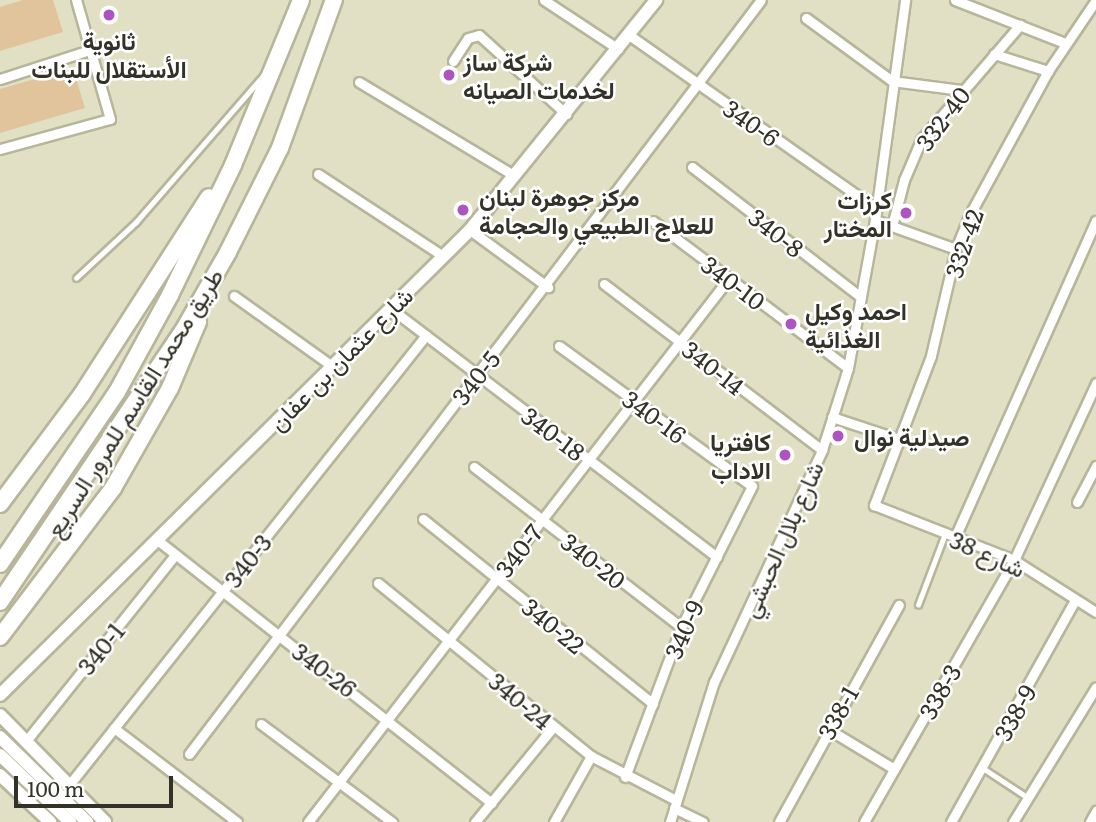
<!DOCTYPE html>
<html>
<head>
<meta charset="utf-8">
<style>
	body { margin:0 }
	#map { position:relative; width:1096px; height:822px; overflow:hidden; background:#e2e0c4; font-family:Literata,Vazirmatn,serif }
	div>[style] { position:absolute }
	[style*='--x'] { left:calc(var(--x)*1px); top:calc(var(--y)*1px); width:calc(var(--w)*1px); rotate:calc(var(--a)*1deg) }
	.building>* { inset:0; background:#e1c49c }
	.roads { filter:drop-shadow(2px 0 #b7b59a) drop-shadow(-2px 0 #b7b59a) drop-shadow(0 2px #b7b59a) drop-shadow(0 -2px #b7b59a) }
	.lane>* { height:4.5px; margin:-2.25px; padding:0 2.25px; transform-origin:2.25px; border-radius:2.25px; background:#fff }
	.street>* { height:9px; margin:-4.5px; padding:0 4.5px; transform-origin:4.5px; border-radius:4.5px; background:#fff }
	.secondary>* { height:12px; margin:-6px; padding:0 6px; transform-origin:6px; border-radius:6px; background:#fff }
	.highway>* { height:16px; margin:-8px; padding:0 8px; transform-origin:8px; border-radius:8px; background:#fff }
	.dots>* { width:19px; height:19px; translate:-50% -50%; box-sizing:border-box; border:4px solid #fff; border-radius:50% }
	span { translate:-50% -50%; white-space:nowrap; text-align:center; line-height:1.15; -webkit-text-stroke:5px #fff; paint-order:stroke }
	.poi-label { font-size:24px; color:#333228; font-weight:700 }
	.left { translate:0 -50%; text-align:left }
	.right { translate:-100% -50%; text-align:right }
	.street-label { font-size:24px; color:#333228 }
	.scale { position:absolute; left:14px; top:776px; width:159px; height:32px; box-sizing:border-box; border:4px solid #333228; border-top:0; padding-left:9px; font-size:21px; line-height:24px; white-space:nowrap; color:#333228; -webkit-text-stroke:5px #fff; paint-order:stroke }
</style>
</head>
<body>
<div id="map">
	<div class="building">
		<i style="clip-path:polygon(23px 0,53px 0,63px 32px,0 51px,0 7px)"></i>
		<i style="clip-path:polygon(73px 68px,85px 108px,0 133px,0 89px)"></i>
	</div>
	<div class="roads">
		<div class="lane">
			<i style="--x:76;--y:278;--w:82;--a:-43"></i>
			<i style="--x:136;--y:222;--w:195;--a:-49"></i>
			<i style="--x:918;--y:605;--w:76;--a:-69.2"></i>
			<i style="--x:983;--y:768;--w:53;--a:33.4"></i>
		</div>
		<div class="street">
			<i style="--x:544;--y:0;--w:89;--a:33.5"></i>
			<i style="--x:955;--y:0;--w:118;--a:21.4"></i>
			<i style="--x:1096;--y:0;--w:86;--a:124.1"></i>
			<i style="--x:1048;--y:71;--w:163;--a:118.6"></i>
			<i style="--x:970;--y:214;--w:38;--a:112"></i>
			<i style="--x:956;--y:249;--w:110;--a:103.2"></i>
			<i style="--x:931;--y:356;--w:160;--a:110.9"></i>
			<i style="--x:874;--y:505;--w:150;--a:21.4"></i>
			<i style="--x:1014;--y:560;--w:97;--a:32.4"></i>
			<i style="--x:806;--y:18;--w:107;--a:36.2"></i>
			<i style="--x:892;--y:81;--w:70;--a:7.4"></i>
			<i style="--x:629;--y:35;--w:301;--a:35.1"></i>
			<i style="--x:994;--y:54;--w:57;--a:17.5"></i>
			<i style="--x:453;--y:61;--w:27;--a:-57"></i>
			<i style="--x:468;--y:38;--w:11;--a:-15"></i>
			<i style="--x:479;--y:35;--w:118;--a:42.2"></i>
			<i style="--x:0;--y:79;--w:95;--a:-17.9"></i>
			<i style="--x:359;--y:82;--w:180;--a:31.1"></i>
			<i style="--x:0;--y:149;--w:114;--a:-15.3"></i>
			<i style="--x:110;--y:119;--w:124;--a:-105.9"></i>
			<i style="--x:692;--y:167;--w:213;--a:37.6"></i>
			<i style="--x:318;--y:174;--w:149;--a:33.3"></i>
			<i style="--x:875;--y:220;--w:86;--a:19.7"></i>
			<i style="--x:653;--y:221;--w:244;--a:37"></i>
			<i style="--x:892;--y:226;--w:48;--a:-75.4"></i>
			<i style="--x:904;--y:180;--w:43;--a:-67"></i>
			<i style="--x:921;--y:140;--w:152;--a:-49.3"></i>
			<i style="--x:470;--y:230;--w:97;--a:36.2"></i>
			<i style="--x:604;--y:284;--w:274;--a:37.3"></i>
			<i style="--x:234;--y:296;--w:120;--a:35.5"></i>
			<i style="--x:390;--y:308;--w:411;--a:37.3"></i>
			<i style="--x:559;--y:346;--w:238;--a:36"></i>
			<i style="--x:752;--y:486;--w:158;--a:116.7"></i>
			<i style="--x:681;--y:627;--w:160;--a:110.5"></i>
			<i style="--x:832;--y:417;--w:70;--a:18.4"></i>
			<i style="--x:474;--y:467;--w:262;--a:37.7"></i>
			<i style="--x:1077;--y:502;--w:41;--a:-62.2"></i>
			<i style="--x:423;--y:519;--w:295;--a:38.8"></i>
			<i style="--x:955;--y:537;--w:346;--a:-66"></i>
			<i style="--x:156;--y:539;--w:427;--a:38.2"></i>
			<i style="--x:378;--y:583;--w:274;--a:39.1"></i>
			<i style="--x:591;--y:756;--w:96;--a:27.4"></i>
			<i style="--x:261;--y:724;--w:164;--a:36.8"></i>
			<i style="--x:114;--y:728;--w:155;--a:37.4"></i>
			<i style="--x:828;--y:729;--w:77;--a:31.2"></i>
			<i style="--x:26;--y:741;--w:238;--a:-51.3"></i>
			<i style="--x:189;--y:754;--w:946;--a:-52.82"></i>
			<i style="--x:69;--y:785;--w:574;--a:-51.57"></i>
			<i style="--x:674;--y:808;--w:32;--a:26"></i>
			<i style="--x:308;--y:822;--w:688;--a:-52.26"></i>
			<i style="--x:475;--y:822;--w:123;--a:-50.6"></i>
			<i style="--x:554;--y:822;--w:76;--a:-60.7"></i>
			<i style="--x:670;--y:822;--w:147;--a:-72.6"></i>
			<i style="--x:714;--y:682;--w:256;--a:-65"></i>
			<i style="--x:822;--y:450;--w:86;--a:-72.4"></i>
			<i style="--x:848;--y:368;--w:150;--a:-79.7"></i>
			<i style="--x:875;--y:220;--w:222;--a:-82.2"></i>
			<i style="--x:779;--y:822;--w:248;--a:-61.1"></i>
			<i style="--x:864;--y:822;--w:302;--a:-60.2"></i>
			<i style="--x:1014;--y:560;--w:195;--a:-65.1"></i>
			<i style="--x:951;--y:822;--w:254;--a:-60.8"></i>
			<i style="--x:1013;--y:822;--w:158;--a:-58.4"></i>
			<i style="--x:1090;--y:822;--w:13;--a:-61"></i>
		</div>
		<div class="secondary">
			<i style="--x:0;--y:695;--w:661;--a:-44.69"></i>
			<i style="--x:470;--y:230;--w:296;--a:-51"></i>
			<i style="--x:0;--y:715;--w:150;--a:45.5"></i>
			<i style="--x:0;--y:737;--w:122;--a:44.3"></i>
			<i style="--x:0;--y:755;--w:97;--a:43.7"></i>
			<i style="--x:0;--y:775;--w:69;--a:43.2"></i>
		</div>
		<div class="highway">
			<i style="--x:0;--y:504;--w:137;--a:-53.3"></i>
			<i style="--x:82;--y:394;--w:234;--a:-57.2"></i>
			<i style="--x:0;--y:564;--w:208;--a:-55.8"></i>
			<i style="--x:117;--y:392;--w:111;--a:-61.3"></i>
			<i style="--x:170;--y:295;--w:144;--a:-64.1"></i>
			<i style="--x:233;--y:165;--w:178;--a:-67.6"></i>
			<i style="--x:0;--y:602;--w:327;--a:-56"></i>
			<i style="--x:183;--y:331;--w:91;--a:-60.3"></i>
			<i style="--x:228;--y:252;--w:116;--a:-63.4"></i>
			<i style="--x:280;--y:148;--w:158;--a:-70"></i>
			<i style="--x:0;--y:637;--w:187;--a:-52.8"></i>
			<i style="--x:113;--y:488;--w:115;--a:-60.3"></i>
			<i style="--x:170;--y:388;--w:72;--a:-67"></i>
		</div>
	</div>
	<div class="dots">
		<i style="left:109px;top:15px;background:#ad54c1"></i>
		<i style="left:449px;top:75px;background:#ad54c1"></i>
		<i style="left:463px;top:210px;background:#ad54c1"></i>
		<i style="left:906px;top:213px;background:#ad54c1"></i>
		<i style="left:791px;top:324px;background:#ad54c1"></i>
		<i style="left:838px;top:436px;background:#ad54c1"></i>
		<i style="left:785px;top:455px;background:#ad54c1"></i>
	</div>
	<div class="poi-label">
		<span style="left:109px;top:54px">ثانوية<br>الأستقلال للبنات</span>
		<span class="left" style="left:463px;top:75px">شركة ساز<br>لخدمات الصيانه</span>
		<span class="left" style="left:479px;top:210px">مركز جوهرة لبنان<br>للعلاج الطبيعي والحجامة</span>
		<span class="right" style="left:892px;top:213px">كرزات<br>المختار</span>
		<span class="left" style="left:805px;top:324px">احمد وكيل<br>الغذائية</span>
		<span class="left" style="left:854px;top:436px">صيدلية نوال</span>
		<span class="right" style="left:771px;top:455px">كافتريا<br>الاداب</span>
	</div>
	<div class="street-label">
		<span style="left:942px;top:118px;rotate:-53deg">332-40</span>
		<span style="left:752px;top:122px;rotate:35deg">340-6</span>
		<span style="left:777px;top:232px;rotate:38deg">340-8</span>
		<span style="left:963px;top:243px;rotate:-71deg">332-42</span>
		<span style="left:734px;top:282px;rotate:37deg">340-10</span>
		<span style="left:340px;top:358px;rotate:-45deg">شارع عثمان بن عفان</span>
		<span style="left:714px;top:367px;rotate:38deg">340-14</span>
		<span style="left:475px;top:377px;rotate:-52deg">340-5</span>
		<span style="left:133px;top:402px;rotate:-58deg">طريق محمد القاسم للمرور السريع</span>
		<span style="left:655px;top:416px;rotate:36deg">340-16</span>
		<span style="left:554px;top:433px;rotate:37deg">340-18</span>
		<span style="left:781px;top:539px;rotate:-66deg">شارع بلال الحبشي</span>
		<span style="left:518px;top:550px;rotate:-52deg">340-7</span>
		<span style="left:988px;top:553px;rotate:24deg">شارع 38</span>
		<span style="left:247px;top:560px;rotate:-52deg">340-3</span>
		<span style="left:594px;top:560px;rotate:38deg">340-20</span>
		<span style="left:554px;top:625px;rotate:39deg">340-22</span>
		<span style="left:683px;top:629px;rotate:-66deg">340-9</span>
		<span style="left:100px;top:648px;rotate:-51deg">340-1</span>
		<span style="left:325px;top:669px;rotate:37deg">340-26</span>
		<span style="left:939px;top:691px;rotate:-60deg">338-3</span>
		<span style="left:521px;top:700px;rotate:40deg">340-24</span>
		<span style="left:837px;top:712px;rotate:-61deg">338-1</span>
		<span style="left:1014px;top:712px;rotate:-61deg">338-9</span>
	</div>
	<div class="scale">100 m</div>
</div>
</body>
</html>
